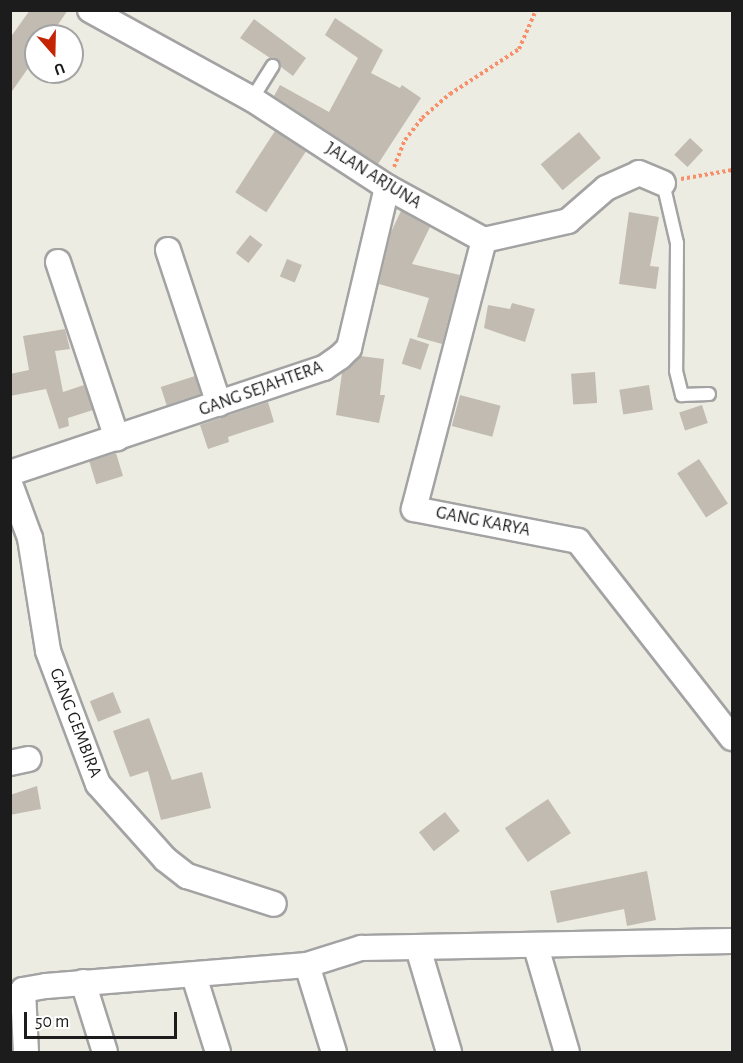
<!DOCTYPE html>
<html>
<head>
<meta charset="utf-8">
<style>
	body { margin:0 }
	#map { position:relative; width:743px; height:1063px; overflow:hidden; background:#edece2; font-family:"Alegreya Sans",sans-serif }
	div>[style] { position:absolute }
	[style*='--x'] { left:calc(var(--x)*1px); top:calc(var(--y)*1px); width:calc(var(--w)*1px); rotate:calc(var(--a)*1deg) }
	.building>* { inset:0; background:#c2bbb2; transform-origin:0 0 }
	.path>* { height:4px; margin-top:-2px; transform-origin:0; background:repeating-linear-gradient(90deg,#f78f6a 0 3px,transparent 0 6px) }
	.roads { filter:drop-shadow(2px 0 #a3a3a3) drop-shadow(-2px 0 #a3a3a3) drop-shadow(0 2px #a3a3a3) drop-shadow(0 -2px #a3a3a3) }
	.service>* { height:12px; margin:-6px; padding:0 6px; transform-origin:6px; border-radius:6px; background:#fff }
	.minor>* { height:24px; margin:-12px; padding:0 12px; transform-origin:12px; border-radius:12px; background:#fff }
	span { translate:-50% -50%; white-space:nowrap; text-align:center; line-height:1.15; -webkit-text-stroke:5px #fff; paint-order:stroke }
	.street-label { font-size:18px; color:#1c1c1c }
	.frame { position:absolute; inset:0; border:12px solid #1c1c1c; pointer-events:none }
	.north { position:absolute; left:24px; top:24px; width:60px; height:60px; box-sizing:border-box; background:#fff; border:2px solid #a4a4a4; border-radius:50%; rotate:160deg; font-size:16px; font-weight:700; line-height:24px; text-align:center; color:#1c1c1c }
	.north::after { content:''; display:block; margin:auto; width:21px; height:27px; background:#c42404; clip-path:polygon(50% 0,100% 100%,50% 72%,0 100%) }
	.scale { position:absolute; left:24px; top:1012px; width:153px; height:27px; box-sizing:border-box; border:3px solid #1c1c1c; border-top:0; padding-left:8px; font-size:18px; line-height:21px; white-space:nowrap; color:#1c1c1c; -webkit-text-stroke:4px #fff; paint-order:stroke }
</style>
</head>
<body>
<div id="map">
	<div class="building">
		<i style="clip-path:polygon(30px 10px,68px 10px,50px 36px,36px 36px,36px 57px,10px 94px,10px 38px)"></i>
		<i style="clip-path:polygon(335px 18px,383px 50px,371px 73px,400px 88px,402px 85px,421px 98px,378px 164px,274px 96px,280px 85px,329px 112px,358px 58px,325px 35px)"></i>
		<i style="clip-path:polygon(254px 19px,306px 58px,293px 76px,281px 67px,278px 59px,270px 58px,240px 38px)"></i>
		<i style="left:275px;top:131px;width:37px;height:73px;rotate:33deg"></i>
		<i style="left:579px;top:132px;width:34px;height:50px;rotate:50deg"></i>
		<i style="left:690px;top:138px;width:18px;height:23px;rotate:43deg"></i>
		<i style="clip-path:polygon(401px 211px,430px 227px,412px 264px,460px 275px,442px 344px,417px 337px,429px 298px,379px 284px,391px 232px)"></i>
		<i style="clip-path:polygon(629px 212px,659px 217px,650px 266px,659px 267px,656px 289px,619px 284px)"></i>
		<i style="left:250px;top:235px;width:16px;height:23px;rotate:38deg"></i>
		<i style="left:287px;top:259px;width:16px;height:19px;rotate:22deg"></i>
		<i style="clip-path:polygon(512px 303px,535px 309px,525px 342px,484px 328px,488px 305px,510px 309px)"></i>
		<i style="clip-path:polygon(65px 329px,70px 349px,55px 351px,63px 392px,84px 385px,93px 410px,68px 418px,69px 426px,59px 429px,46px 389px,10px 396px,10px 374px,29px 370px,23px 336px)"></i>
		<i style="left:410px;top:338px;width:20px;height:27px;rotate:18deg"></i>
		<i style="clip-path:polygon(360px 356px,384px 359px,380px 395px,385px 395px,379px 423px,336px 415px,342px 373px)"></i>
		<i style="left:595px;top:372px;width:31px;height:24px;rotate:86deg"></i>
		<i style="left:195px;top:376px;width:19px;height:36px;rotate:72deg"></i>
		<i style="left:649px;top:385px;width:25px;height:30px;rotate:81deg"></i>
		<i style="left:460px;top:395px;width:42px;height:32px;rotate:15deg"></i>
		<i style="clip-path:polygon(268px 402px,274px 422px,228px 437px,229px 442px,208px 449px,200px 425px)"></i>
		<i style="left:702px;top:405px;width:19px;height:24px;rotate:72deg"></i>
		<i style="left:116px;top:453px;width:24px;height:28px;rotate:73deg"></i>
		<i style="left:699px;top:459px;width:53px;height:26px;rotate:57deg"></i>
		<i style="left:113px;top:692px;width:22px;height:25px;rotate:68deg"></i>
		<i style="clip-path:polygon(149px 718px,172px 780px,202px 772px,211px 808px,161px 820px,148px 771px,130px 777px,113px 731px)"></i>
		<i style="clip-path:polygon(37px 786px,41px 809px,10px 815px,10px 795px)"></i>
		<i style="left:548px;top:799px;width:41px;height:52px;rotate:56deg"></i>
		<i style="left:445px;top:812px;width:24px;height:33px;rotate:52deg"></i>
		<i style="clip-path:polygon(647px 871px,656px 920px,627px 926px,624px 909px,557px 923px,550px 891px)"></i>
	</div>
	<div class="path">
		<i style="--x:394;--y:167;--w:29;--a:-68"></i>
		<i style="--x:405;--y:140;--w:28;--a:-52"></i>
		<i style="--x:422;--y:118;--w:37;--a:-41"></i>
		<i style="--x:450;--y:94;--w:82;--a:-33.1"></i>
		<i style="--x:519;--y:49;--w:43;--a:-66.4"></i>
		<i style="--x:681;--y:179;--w:52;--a:-10"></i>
	</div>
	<div class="roads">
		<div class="service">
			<i style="--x:252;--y:99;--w:39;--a:-58"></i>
			<i style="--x:663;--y:183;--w:62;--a:76.9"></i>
			<i style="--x:677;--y:243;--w:128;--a:90.4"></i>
			<i style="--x:676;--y:371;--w:25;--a:76"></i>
			<i style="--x:682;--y:395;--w:27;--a:-2"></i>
		</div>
		<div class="minor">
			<i style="--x:90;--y:10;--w:185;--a:28.8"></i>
			<i style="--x:252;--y:99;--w:161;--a:33.1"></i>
			<i style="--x:387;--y:187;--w:111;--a:28.7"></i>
			<i style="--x:484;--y:240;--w:86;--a:-12.7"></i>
			<i style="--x:568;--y:221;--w:50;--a:-41"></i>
			<i style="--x:606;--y:188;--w:36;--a:-24"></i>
			<i style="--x:639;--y:173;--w:26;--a:23"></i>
			<i style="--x:484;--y:240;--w:278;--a:104.6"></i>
			<i style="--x:414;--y:509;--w:167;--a:11"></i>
			<i style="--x:578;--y:541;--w:250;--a:52"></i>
			<i style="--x:168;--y:250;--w:162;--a:71.7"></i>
			<i style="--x:58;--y:262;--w:186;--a:71.5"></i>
			<i style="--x:10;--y:473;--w:331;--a:-18.5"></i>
			<i style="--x:324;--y:368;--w:19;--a:-35"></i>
			<i style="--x:340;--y:357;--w:13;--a:-45"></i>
			<i style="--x:349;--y:348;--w:165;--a:-76.7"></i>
			<i style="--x:10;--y:484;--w:58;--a:69.7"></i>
			<i style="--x:30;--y:538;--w:114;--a:80.9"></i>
			<i style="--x:48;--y:651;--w:142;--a:69.4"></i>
			<i style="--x:98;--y:784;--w:101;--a:48.2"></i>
			<i style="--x:165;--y:859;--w:28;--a:38"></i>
			<i style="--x:187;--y:876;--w:91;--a:17.8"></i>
			<i style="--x:10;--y:763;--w:19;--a:-12"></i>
			<i style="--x:536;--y:947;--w:109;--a:73.6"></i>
			<i style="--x:418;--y:948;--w:109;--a:73.4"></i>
			<i style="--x:307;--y:965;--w:91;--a:72.8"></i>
			<i style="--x:194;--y:976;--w:80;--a:72.5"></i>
			<i style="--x:83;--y:982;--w:73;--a:72.6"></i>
			<i style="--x:26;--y:1052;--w:62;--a:-92.8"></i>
			<i style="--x:23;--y:990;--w:23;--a:-10"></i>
			<i style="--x:46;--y:986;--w:262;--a:-4.6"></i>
			<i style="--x:307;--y:965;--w:57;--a:-17.5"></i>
			<i style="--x:361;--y:948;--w:371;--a:-1.1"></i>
		</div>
	</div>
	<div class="street-label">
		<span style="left:373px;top:176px;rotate:32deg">JALAN ARJUNA</span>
		<span style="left:261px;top:389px;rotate:-20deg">GANG SEJAHTERA</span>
		<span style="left:483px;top:522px;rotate:11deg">GANG KARYA</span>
		<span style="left:75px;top:723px;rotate:69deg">GANG GEMBIRA</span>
	</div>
	<div class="frame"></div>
	<div class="north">U</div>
	<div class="scale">50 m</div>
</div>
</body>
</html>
